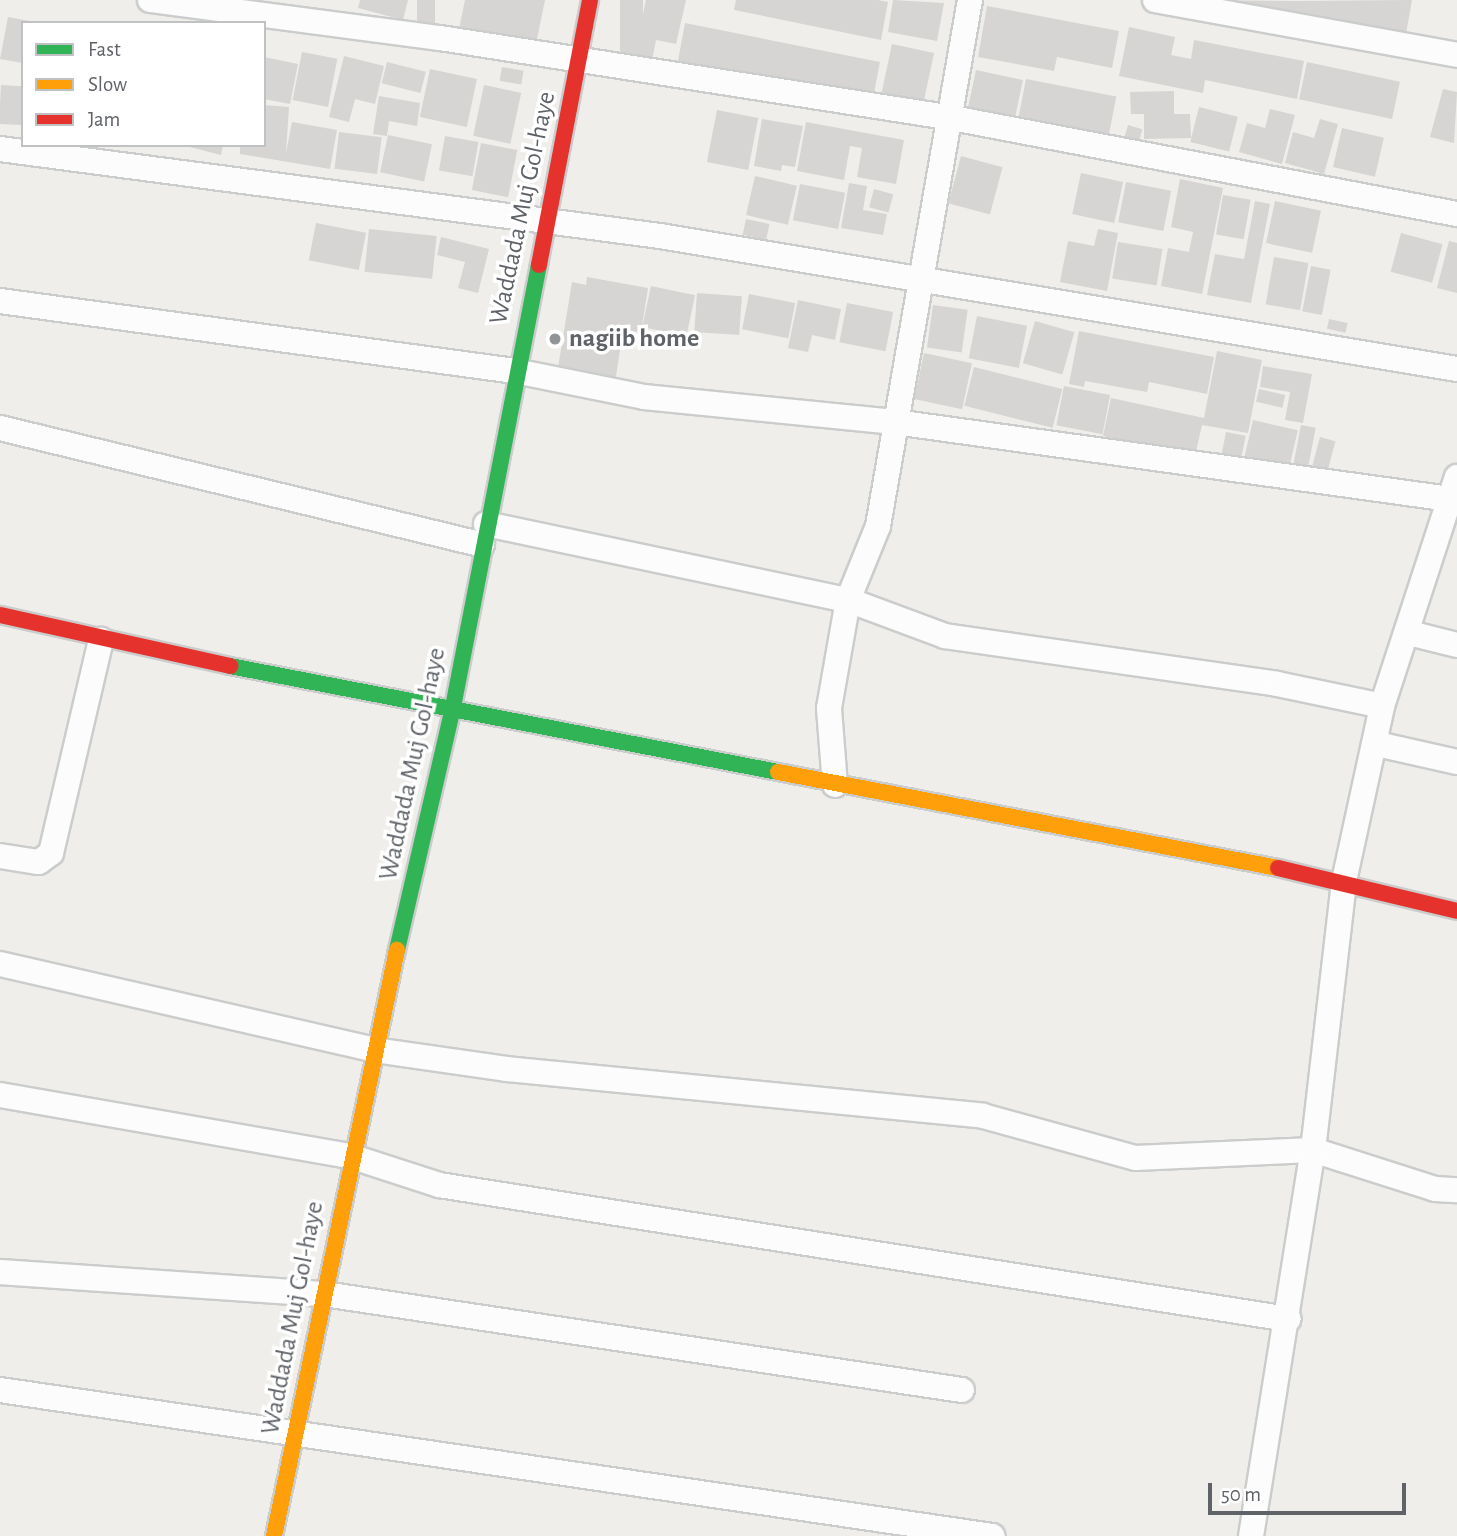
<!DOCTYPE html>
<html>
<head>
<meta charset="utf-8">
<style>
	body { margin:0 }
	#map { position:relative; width:1457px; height:1536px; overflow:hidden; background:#efeeea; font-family:"Alegreya Sans",sans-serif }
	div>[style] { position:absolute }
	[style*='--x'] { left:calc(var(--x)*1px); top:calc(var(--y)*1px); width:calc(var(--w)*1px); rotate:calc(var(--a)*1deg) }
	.building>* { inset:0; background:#d6d5d3; transform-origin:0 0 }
	.roads { filter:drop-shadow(2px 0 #cbcccc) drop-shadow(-2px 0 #cbcccc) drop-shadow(0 2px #cbcccc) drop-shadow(0 -2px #cbcccc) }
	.street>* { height:24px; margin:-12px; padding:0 12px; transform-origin:12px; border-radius:12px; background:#fdfcfc }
	.fast>* { height:16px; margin:-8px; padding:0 8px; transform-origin:8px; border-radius:8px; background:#30b455 }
	.slow>* { height:16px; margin:-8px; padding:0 8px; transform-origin:8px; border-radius:8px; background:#ff9f0a }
	.jam>* { height:16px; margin:-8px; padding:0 8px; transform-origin:8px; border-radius:8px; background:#e5322d }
	.dots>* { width:19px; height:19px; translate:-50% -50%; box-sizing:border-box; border:4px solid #fff; border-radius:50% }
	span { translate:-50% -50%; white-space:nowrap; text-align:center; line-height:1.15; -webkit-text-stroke:7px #fff; paint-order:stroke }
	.street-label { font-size:26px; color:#5f6368 }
	.poi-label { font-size:26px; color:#5f6368; font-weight:700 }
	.left { translate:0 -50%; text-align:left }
	.legend { position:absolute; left:21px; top:21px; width:245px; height:126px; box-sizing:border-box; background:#fff; border:2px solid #bfc1c3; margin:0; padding:9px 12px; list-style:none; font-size:21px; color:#5f6368 }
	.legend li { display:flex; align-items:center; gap:14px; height:35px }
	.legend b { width:35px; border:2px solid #bfc1c3 }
	.scale { position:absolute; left:1208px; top:1483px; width:198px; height:32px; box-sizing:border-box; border:4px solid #5f6368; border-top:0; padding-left:9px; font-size:21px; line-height:24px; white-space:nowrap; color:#5f6368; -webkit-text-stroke:5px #fff; paint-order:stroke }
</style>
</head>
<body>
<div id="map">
	<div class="building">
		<i style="clip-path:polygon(360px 0,408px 0,403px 20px,358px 8px)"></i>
		<i style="left:417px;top:0;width:18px;height:27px"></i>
		<i style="clip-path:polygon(465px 0,545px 0,536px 44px,459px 29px)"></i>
		<i style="left:620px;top:0;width:23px;height:54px"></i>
		<i style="clip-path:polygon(646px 0,686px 0,676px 44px,656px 40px,652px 61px,634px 57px)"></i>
		<i style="clip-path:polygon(736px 0,878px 0,888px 2px,881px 40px,734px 10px)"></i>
		<i style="clip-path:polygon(893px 0,944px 3px,937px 41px,888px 32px)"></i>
		<i style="clip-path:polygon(1176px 0,1298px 1px,1412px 0,1405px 39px)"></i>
		<i style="clip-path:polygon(987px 6px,1119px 31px,1112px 68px,1057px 57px,1054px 71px,978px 57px)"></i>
		<i style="clip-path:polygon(8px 17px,30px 21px,23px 23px,23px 63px,0 59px)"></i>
		<i style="clip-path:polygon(685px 23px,880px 62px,873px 98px,740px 72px,738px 79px,677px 66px)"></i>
		<i style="clip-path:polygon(1129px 27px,1175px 37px,1171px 55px,1191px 59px,1194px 40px,1304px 61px,1297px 99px,1205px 80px,1203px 93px,1119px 76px)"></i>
		<i style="left:892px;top:44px;width:43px;height:52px;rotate:12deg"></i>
		<i style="left:302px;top:52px;width:36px;height:49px;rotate:11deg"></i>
		<i style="clip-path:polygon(344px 56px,384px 66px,375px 104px,355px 99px,349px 122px,329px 117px)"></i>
		<i style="clip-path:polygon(264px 57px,298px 64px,290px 104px,264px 99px)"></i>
		<i style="left:387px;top:62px;width:40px;height:22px;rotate:14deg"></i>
		<i style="left:1307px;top:62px;width:95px;height:38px;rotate:12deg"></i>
		<i style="left:502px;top:67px;width:22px;height:14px;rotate:10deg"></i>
		<i style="left:430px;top:69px;width:48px;height:49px;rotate:12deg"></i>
		<i style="left:976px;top:70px;width:48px;height:42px;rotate:12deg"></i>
		<i style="left:1026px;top:79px;width:92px;height:38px;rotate:11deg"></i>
		<i style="left:1px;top:85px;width:22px;height:39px;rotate:3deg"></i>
		<i style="left:484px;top:85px;width:38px;height:52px;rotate:12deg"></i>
		<i style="clip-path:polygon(1443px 89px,1457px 92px,1454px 143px,1430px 137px)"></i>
		<i style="clip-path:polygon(1174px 91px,1174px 114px,1190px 114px,1191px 138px,1144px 139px,1144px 114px,1131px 114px,1130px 92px)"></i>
		<i style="clip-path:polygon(379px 96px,420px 103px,417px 126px,389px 121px,387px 136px,373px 134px)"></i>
		<i style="clip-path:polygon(264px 105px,289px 107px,286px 153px,292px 122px,337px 130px,330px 169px,240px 154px,240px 145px,264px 145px)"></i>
		<i style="left:1199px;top:107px;width:40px;height:36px;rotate:14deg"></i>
		<i style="clip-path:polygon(1270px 109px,1295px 115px,1282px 164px,1239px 152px,1247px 123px,1265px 128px)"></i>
		<i style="left:717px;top:110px;width:42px;height:53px;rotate:11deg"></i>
		<i style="clip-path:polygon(762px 119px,803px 126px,795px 167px,782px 165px,781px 171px,754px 166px)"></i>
		<i style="clip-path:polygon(1320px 119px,1338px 124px,1324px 174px,1285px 163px,1293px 132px,1314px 138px)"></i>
		<i style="clip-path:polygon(806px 122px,904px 140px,896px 184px,857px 177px,862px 148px,850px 146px,844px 180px,797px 171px)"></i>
		<i style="left:1128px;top:125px;width:15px;height:23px;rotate:16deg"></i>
		<i style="left:1342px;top:128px;width:43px;height:40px;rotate:13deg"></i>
		<i style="left:339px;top:132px;width:43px;height:37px;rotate:7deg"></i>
		<i style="left:388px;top:135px;width:45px;height:38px;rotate:12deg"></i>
		<i style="left:445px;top:136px;width:34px;height:35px;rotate:10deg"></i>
		<i style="left:481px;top:143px;width:37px;height:48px;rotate:11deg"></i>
		<i style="clip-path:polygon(182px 145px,223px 145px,221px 155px)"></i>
		<i style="left:961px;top:156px;width:43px;height:49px;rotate:15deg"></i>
		<i style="left:1081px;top:173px;width:43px;height:42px;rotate:12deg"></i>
		<i style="left:755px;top:176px;width:43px;height:40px;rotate:13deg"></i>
		<i style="clip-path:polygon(1180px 179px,1223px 188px,1202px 294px,1161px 286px,1168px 248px,1189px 252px,1193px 232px,1171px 227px)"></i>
		<i style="left:1126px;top:182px;width:46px;height:41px;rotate:11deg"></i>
		<i style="clip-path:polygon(849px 183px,867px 186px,863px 210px,887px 214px,883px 235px,841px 228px)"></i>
		<i style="left:800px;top:184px;width:46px;height:37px;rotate:11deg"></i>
		<i style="left:874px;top:189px;width:20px;height:19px;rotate:15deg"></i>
		<i style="left:1223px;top:195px;width:28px;height:40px;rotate:10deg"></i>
		<i style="clip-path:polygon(1255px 201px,1270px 204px,1251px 303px,1207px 295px,1215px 254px,1244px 259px)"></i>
		<i style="left:1275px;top:201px;width:47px;height:43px;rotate:12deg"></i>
		<i style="left:746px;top:219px;width:24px;height:16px;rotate:12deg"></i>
		<i style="left:316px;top:223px;width:51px;height:38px;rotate:11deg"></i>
		<i style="left:369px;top:229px;width:68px;height:43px;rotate:6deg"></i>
		<i style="clip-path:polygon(1098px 229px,1118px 233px,1107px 291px,1060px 282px,1068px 241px,1094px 246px)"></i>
		<i style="left:1401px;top:233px;width:43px;height:40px;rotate:15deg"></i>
		<i style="clip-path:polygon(441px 237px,489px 249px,478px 293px,458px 288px,465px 262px,437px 255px)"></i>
		<i style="clip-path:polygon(1449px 241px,1457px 243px,1457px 293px,1437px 288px)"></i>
		<i style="left:1118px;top:242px;width:45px;height:37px;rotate:9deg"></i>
		<i style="left:1274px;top:257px;width:35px;height:48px;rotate:10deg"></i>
		<i style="left:1311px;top:266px;width:20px;height:46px;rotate:11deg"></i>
		<i style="clip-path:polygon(587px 277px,648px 288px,641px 333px,623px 330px,615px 383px,557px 374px,572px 282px,586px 285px)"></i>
		<i style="left:651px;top:286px;width:45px;height:42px;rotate:12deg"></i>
		<i style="left:697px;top:293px;width:45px;height:39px;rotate:4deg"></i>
		<i style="left:749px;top:294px;width:47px;height:36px;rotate:11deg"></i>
		<i style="clip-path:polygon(798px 300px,841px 309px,835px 340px,812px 335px,808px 352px,788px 348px)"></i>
		<i style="left:847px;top:303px;width:47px;height:40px;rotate:11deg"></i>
		<i style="left:933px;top:305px;width:35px;height:43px;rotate:8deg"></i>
		<i style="left:977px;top:316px;width:51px;height:43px;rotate:11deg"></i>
		<i style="left:1329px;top:319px;width:19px;height:10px;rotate:12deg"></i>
		<i style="left:1035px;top:321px;width:41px;height:44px;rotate:16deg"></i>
		<i style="clip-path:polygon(1079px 331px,1214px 357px,1207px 394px,1149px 382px,1147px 392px,1085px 381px,1084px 387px,1069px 384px)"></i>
		<i style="clip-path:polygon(1217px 351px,1262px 360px,1248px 433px,1202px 425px,1195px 456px,1103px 436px,1111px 398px,1204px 418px)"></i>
		<i style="left:924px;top:353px;width:49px;height:47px;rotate:12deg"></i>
		<i style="clip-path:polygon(1263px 366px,1312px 374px,1303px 423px,1285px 420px,1290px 392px,1260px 387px)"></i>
		<i style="left:974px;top:367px;width:91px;height:40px;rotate:14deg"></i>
		<i style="left:1064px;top:386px;width:47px;height:40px;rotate:11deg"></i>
		<i style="left:1259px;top:389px;width:27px;height:13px;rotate:13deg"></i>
		<i style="left:1253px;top:420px;width:46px;height:42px;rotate:13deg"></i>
		<i style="left:1301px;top:425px;width:15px;height:46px;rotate:11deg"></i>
		<i style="left:1226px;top:432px;width:20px;height:26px;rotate:11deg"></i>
		<i style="left:1320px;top:437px;width:16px;height:36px;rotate:15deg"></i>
	</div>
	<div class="roads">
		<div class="street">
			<i style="--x:150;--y:0;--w:292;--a:7.5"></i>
			<i style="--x:440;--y:38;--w:513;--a:8.86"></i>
			<i style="--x:947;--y:117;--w:519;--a:10.77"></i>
			<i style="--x:1155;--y:0;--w:307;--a:10.3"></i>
			<i style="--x:0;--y:149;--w:666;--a:7.51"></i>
			<i style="--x:660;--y:236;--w:808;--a:9.47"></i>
			<i style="--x:0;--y:301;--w:520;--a:7.74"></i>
			<i style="--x:515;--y:371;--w:132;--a:11.4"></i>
			<i style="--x:644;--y:397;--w:252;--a:5.7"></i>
			<i style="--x:895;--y:422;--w:567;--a:7.9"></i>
			<i style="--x:0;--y:428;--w:496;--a:13.6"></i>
			<i style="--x:486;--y:524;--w:370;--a:11.9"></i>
			<i style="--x:848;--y:600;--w:103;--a:20.4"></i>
			<i style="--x:945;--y:636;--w:335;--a:8.2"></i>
			<i style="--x:1277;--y:684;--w:107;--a:11.8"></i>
			<i style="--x:1409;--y:633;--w:49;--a:14"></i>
			<i style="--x:1377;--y:744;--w:82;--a:12.7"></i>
			<i style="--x:835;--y:785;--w:77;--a:-94.5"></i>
			<i style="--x:829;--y:708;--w:110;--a:-80"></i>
			<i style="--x:848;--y:600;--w:80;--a:-67.9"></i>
			<i style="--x:878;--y:526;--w:534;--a:-80.08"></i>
			<i style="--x:0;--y:856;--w:39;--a:9"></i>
			<i style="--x:39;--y:862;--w:15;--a:-37"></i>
			<i style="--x:51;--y:853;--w:219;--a:-76.8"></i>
			<i style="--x:0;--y:964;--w:385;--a:12.9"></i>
			<i style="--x:375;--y:1050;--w:133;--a:8.2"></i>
			<i style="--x:507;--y:1069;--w:478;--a:5.6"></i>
			<i style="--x:983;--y:1116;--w:158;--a:15.4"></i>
			<i style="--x:1135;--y:1158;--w:178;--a:-2.6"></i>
			<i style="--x:1313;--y:1150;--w:128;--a:17.7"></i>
			<i style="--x:1435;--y:1189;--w:22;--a:3"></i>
			<i style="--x:0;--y:1095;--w:355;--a:9.9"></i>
			<i style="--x:350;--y:1156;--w:94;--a:18"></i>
			<i style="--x:439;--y:1185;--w:860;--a:8.97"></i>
			<i style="--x:0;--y:1272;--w:325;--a:3.9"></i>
			<i style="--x:324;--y:1294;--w:645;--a:8.56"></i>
			<i style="--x:0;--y:1390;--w:1003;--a:8.37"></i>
			<i style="--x:1251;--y:1536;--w:391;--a:-80.9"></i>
			<i style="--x:1313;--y:1150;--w:271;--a:-83.4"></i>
			<i style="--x:1344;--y:881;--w:179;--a:-77.7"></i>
			<i style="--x:1382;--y:706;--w:241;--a:-71.9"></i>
		</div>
		<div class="fast">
			<i style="--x:230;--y:666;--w:558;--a:10.95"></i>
			<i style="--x:397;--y:950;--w:249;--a:-77"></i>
			<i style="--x:453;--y:707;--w:450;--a:-79"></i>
		</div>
		<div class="slow">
			<i style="--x:778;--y:772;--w:509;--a:10.87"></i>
			<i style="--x:274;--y:1536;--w:599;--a:-78.15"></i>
		</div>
		<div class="jam">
			<i style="--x:539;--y:265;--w:270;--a:-79.1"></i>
			<i style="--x:0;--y:615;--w:236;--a:12.5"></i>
			<i style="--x:1278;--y:868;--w:184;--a:13.5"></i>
		</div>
	</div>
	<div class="dots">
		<i style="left:555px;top:339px;background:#919496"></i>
	</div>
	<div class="street-label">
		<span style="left:523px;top:208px;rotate:-78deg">Waddada Muj Gol-haye</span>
		<span style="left:413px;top:764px;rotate:-78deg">Waddada Muj Gol-haye</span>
		<span style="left:293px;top:1318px;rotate:-79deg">Waddada Muj Gol-haye</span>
	</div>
	<div class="poi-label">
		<span class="left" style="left:569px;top:339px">nagiib home</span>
	</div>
	<ul class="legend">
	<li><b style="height:9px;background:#30b455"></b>Fast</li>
	<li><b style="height:9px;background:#ff9f0a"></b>Slow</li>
	<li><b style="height:9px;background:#e5322d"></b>Jam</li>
	</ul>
	<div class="scale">50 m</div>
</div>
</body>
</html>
